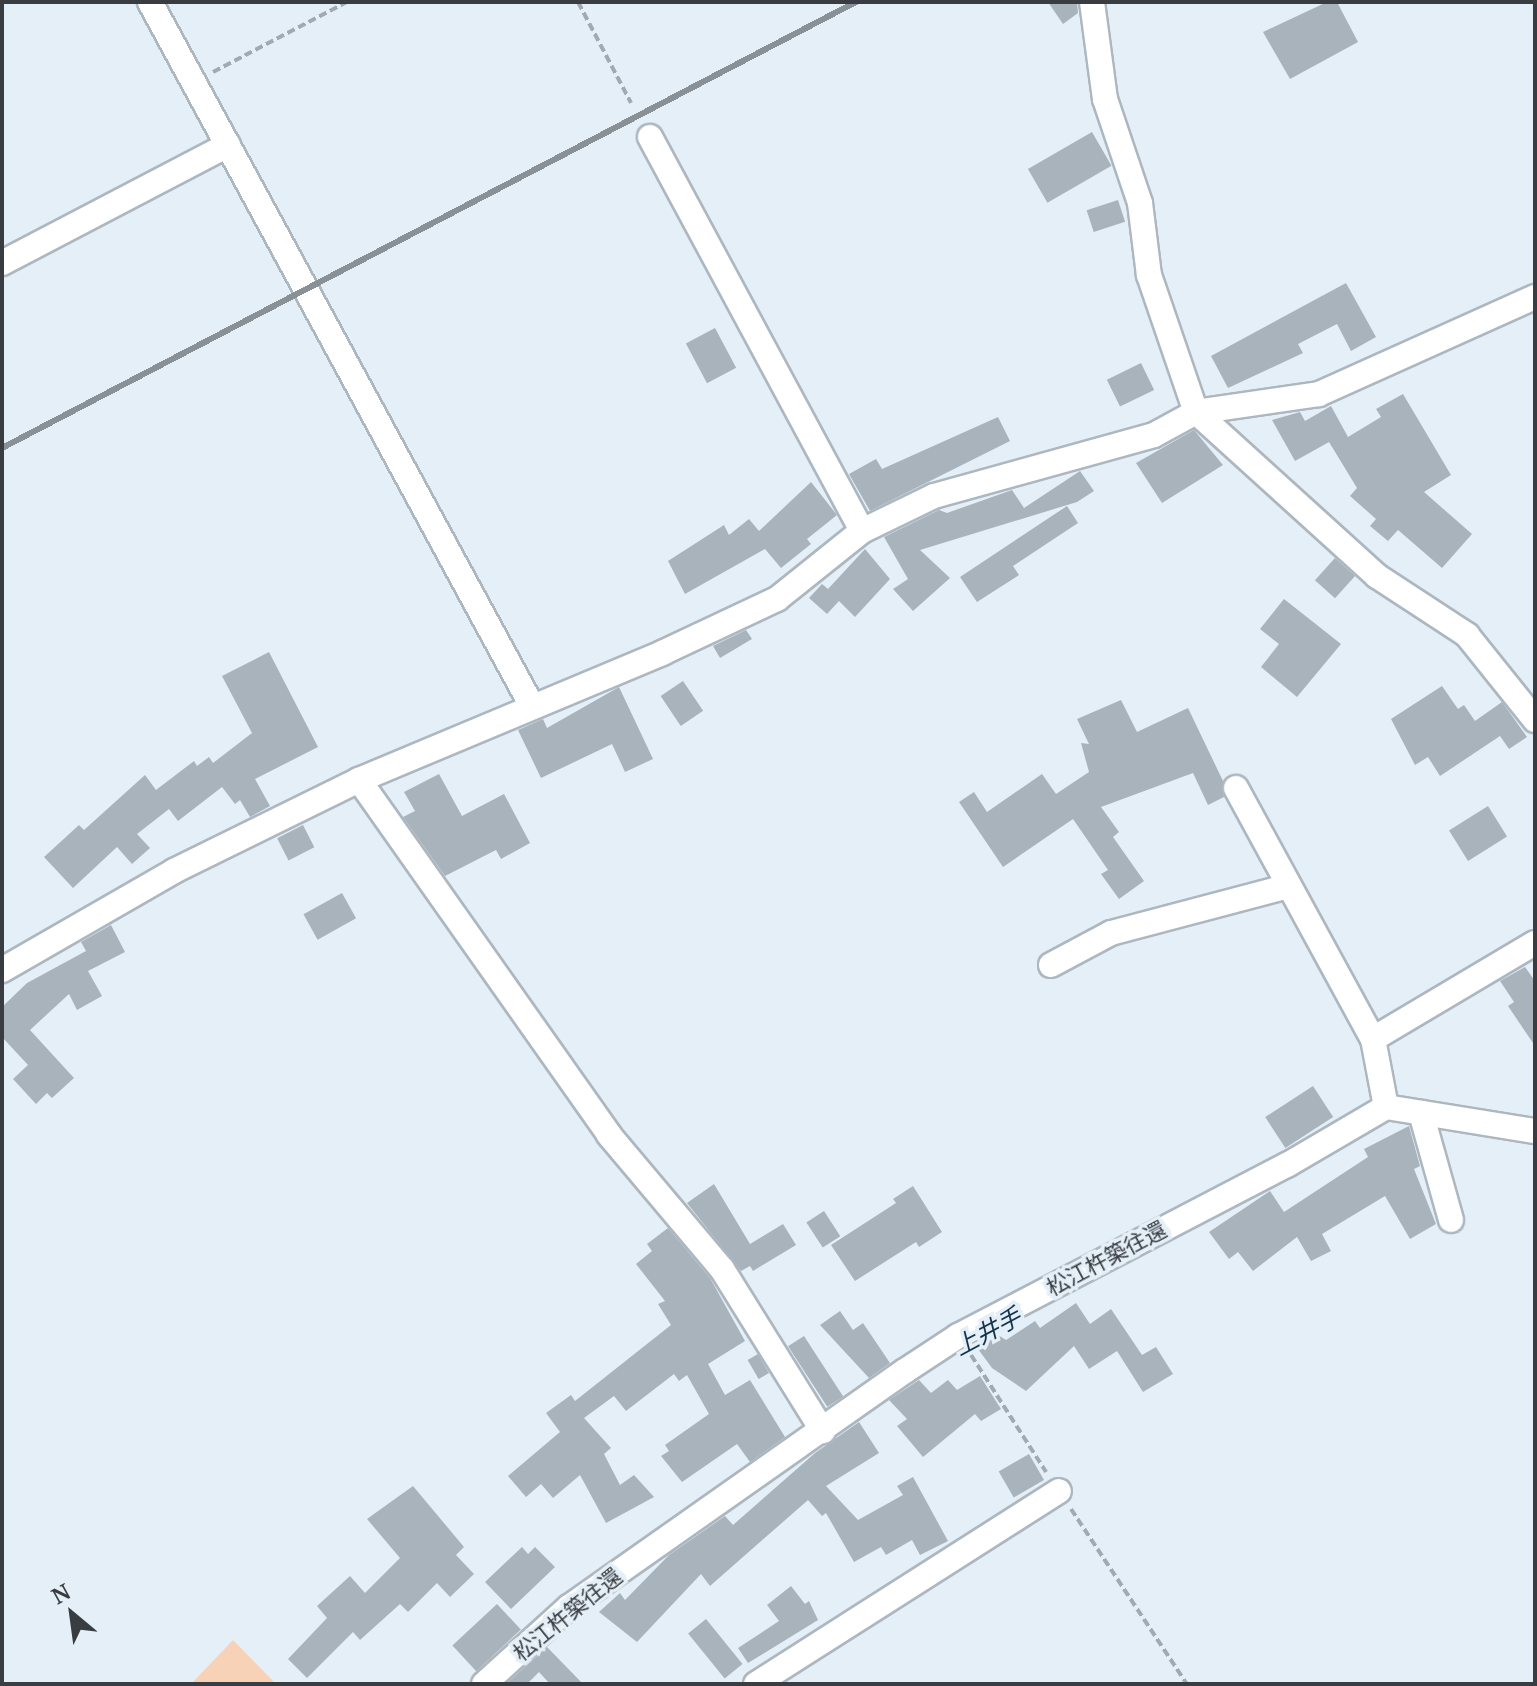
<!DOCTYPE html>
<html>
<head>
<meta charset="utf-8">
<style>
	body { margin:0 }
	#map { position:relative; width:1537px; height:1686px; overflow:hidden; background:#e4eff8; font-family:"Noto Serif","Noto Sans JP",serif }
	div>[style] { position:absolute }
	[style*='--x'] { left:calc(var(--x)*1px); top:calc(var(--y)*1px); width:calc(var(--w)*1px); rotate:calc(var(--a)*1deg) }
	.green>* { inset:0; background:#f8d2b7 }
	.building>* { inset:0; background:#a9b3bc; transform-origin:0 0 }
	.path>* { height:4px; margin-top:-2px; transform-origin:0; background:repeating-linear-gradient(90deg,#a2aab1 0 8px,transparent 0 12px) }
	.roads { filter:drop-shadow(2px 0 #adb7c0) drop-shadow(-2px 0 #adb7c0) drop-shadow(0 2px #adb7c0) drop-shadow(0 -2px #adb7c0) }
	.minor>* { height:24px; margin:-12px; padding:0 12px; transform-origin:12px; border-radius:12px; background:#fff }
	.rail>* { height:6px; margin:-3px; padding:0 3px; transform-origin:3px; border-radius:3px; background:#899096 }
	span { translate:-50% -50%; white-space:nowrap; text-align:center; line-height:1.15; -webkit-text-stroke:7px #e4eff8; paint-order:stroke }
	.street-label { font-size:22px; color:#393d41 }
	.water-label { font-size:24px; color:#12334d; font-style:italic }
	.frame { position:absolute; inset:0; border:4px solid #393d41; pointer-events:none }
	.north { position:absolute; left:32px; top:1574px; width:80px; height:80px; -webkit-text-stroke:6px #e4eff8; paint-order:stroke; rotate:331deg; font-size:22px; font-weight:700; line-height:32px; text-align:center; color:#393d41 }
	.north::after { content:''; display:block; margin:auto; width:28px; height:36px; background:#393d41; clip-path:polygon(50% 0,100% 100%,50% 72%,0 100%) }
</style>
</head>
<body>
<div id="map">
	<div class="green">
		<i style="clip-path:polygon(233px 1640px,276px 1684px,191px 1684px)"></i>
	</div>
	<div class="building">
		<i style="clip-path:polygon(1048px 2px,1077px 2px,1078px 13px,1063px 24px)"></i>
		<i style="clip-path:polygon(1327px 2px,1337px 2px,1358px 42px,1290px 79px,1263px 32px)"></i>
		<i style="left:1092px;top:132px;width:39px;height:74px;rotate:60deg"></i>
		<i style="left:1118px;top:200px;width:23px;height:33px;rotate:72deg"></i>
		<i style="clip-path:polygon(1346px 283px,1376px 337px,1351px 351px,1337px 324px,1298px 344px,1303px 353px,1228px 388px,1211px 356px)"></i>
		<i style="left:715px;top:328px;width:45px;height:33px;rotate:62deg"></i>
		<i style="left:1141px;top:363px;width:30px;height:38px;rotate:64deg"></i>
		<i style="clip-path:polygon(1403px 394px,1451px 475px,1424px 492px,1472px 534px,1442px 568px,1398px 530px,1388px 541px,1370px 526px,1376px 519px,1350px 496px,1357px 488px,1329px 442px,1295px 461px,1272px 420px,1300px 412px,1305px 421px,1331px 406px,1348px 437px,1381px 417px,1376px 409px)"></i>
		<i style="clip-path:polygon(998px 417px,1010px 441px,870px 511px,849px 474px,876px 459px,882px 469px)"></i>
		<i style="clip-path:polygon(1194px 430px,1223px 465px,1162px 503px,1136px 463px)"></i>
		<i style="clip-path:polygon(1080px 471px,1094px 491px,1077px 502px,920px 550px,950px 578px,913px 611px,893px 589px,908px 579px,884px 537px,939px 510px,947px 513px,1012px 490px,1024px 508px)"></i>
		<i style="clip-path:polygon(811px 482px,837px 515px,807px 539px,811px 544px,781px 568px,765px 549px,685px 594px,668px 561px,724px 525px,729px 535px,749px 519px,759px 531px)"></i>
		<i style="clip-path:polygon(1067px 506px,1078px 523px,1013px 566px,1019px 575px,977px 602px,960px 577px)"></i>
		<i style="clip-path:polygon(865px 549px,890px 579px,855px 617px,839px 601px,827px 614px,809px 598px,822px 584px,828px 589px)"></i>
		<i style="left:1335px;top:558px;width:27px;height:30px;rotate:42deg"></i>
		<i style="clip-path:polygon(1284px 599px,1341px 644px,1297px 697px,1261px 667px,1279px 644px,1260px 629px)"></i>
		<i style="clip-path:polygon(746px 630px,752px 639px,720px 658px,713px 646px)"></i>
		<i style="clip-path:polygon(269px 652px,318px 747px,255px 779px,270px 806px,250px 817px,240px 800px,235px 804px,222px 787px,178px 821px,169px 809px,137px 834px,150px 848px,132px 864px,117px 847px,73px 888px,44px 857px,79px 825px,84px 830px,145px 775px,156px 790px,194px 761px,197px 766px,209px 757px,213px 763px,252px 733px,222px 676px)"></i>
		<i style="left:683px;top:681px;width:36px;height:27px;rotate:56deg"></i>
		<i style="clip-path:polygon(1442px 686px,1458px 709px,1464px 705px,1475px 721px,1502px 702px,1527px 737px,1509px 749px,1500px 736px,1440px 776px,1428px 757px,1415px 765px,1391px 719px)"></i>
		<i style="clip-path:polygon(619px 687px,653px 759px,625px 772px,612px 744px,541px 778px,518px 730px,543px 719px,547px 728px)"></i>
		<i style="clip-path:polygon(1121px 700px,1137px 732px,1188px 708px,1223px 781px,1224px 797px,1208px 805px,1193px 773px,1101px 807px,1119px 832px,1113px 837px,1144px 881px,1119px 899px,1101px 874px,1108px 870px,1073px 819px,1003px 867px,959px 802px,974px 792px,987px 812px,1042px 774px,1056px 794px,1089px 772px,1081px 743px,1089px 744px,1077px 719px)"></i>
		<i style="clip-path:polygon(439px 774px,462px 816px,504px 794px,530px 843px,501px 859px,496px 850px,445px 876px,403px 817px,415px 811px,404px 792px)"></i>
		<i style="left:1488px;top:806px;width:36px;height:46px;rotate:58deg"></i>
		<i style="left:303px;top:825px;width:25px;height:29px;rotate:63deg"></i>
		<i style="left:342px;top:893px;width:29px;height:44px;rotate:61deg"></i>
		<i style="clip-path:polygon(111px 925px,125px 952px,88px 971px,102px 996px,77px 1010px,69px 994px,30px 1030px,74px 1078px,52px 1098px,47px 1093px,36px 1104px,13px 1079px,28px 1065px,2px 1037px,2px 1007px,27px 983px,86px 951px,81px 942px)"></i>
		<i style="clip-path:polygon(1525px 967px,1535px 981px,1535px 1046px,1508px 1006px,1514px 1002px,1500px 981px)"></i>
		<i style="left:1313px;top:1086px;width:37px;height:57px;rotate:57deg"></i>
		<i style="clip-path:polygon(1409px 1126px,1420px 1166px,1414px 1169px,1436px 1224px,1410px 1239px,1385px 1196px,1322px 1234px,1331px 1251px,1311px 1261px,1297px 1237px,1253px 1271px,1238px 1252px,1229px 1259px,1209px 1232px,1270px 1191px,1284px 1212px,1368px 1157px,1364px 1149px)"></i>
		<i style="clip-path:polygon(714px 1184px,750px 1244px,783px 1224px,796px 1245px,753px 1271px,750px 1266px,741px 1271px,687px 1203px)"></i>
		<i style="clip-path:polygon(913px 1186px,942px 1232px,919px 1247px,916px 1242px,855px 1281px,831px 1245px,896px 1203px,893px 1199px)"></i>
		<i style="left:824px;top:1211px;width:30px;height:21px;rotate:57deg"></i>
		<i style="clip-path:polygon(668px 1228px,710px 1278px,745px 1341px,708px 1364px,725px 1395px,750px 1380px,785px 1437px,750px 1462px,737px 1444px,682px 1482px,661px 1456px,669px 1451px,665px 1445px,709px 1414px,687px 1375px,679px 1381px,674px 1374px,626px 1411px,614px 1396px,584px 1418px,611px 1448px,604px 1454px,620px 1485px,634px 1475px,654px 1497px,606px 1523px,580px 1475px,553px 1498px,541px 1484px,526px 1497px,508px 1476px,560px 1432px,546px 1413px,571px 1395px,575px 1401px,671px 1325px,658px 1304px,665px 1301px,636px 1264px,652px 1251px,647px 1244px)"></i>
		<i style="clip-path:polygon(1076px 1303px,1090px 1324px,1111px 1309px,1142px 1355px,1156px 1347px,1173px 1374px,1143px 1392px,1117px 1351px,1089px 1369px,1074px 1346px,1026px 1391px,992px 1368px,978px 1349px,998px 1335px,1006px 1340px,1035px 1321px,1040px 1328px)"></i>
		<i style="clip-path:polygon(840px 1311px,853px 1330px,863px 1323px,890px 1363px,869px 1378px,820px 1325px)"></i>
		<i style="left:804px;top:1336px;width:72px;height:19px;rotate:57deg"></i>
		<i style="left:758px;top:1354px;width:22px;height:12px;rotate:60deg"></i>
		<i style="clip-path:polygon(980px 1376px,1001px 1409px,981px 1421px,975px 1414px,923px 1457px,897px 1426px,907px 1419px,889px 1400px,919px 1380px,931px 1393px,948px 1380px,957px 1390px)"></i>
		<i style="clip-path:polygon(859px 1422px,879px 1453px,826px 1486px,858px 1520px,903px 1495px,897px 1486px,913px 1477px,948px 1541px,920px 1555px,912px 1540px,886px 1555px,881px 1547px,854px 1562px,826px 1513px,822px 1516px,808px 1500px,710px 1586px,701px 1574px,637px 1642px,599px 1612px,620px 1593px,625px 1600px,669px 1555px,725px 1516px,733px 1525px,815px 1453px)"></i>
		<i style="left:1029px;top:1454px;width:30px;height:35px;rotate:60deg"></i>
		<i style="clip-path:polygon(413px 1486px,464px 1547px,456px 1555px,474px 1574px,450px 1597px,437px 1583px,408px 1612px,400px 1604px,360px 1640px,353px 1632px,307px 1678px,288px 1659px,327px 1618px,317px 1606px,350px 1576px,365px 1593px,400px 1558px,367px 1519px)"></i>
		<i style="clip-path:polygon(522px 1547px,528px 1554px,535px 1547px,555px 1567px,511px 1609px,485px 1582px)"></i>
		<i style="clip-path:polygon(791px 1586px,805px 1604px,809px 1601px,818px 1620px,748px 1663px,738px 1648px,779px 1621px,767px 1605px)"></i>
		<i style="left:497px;top:1604px;width:35px;height:61px;rotate:47deg"></i>
		<i style="left:706px;top:1619px;width:58px;height:23px;rotate:51deg"></i>
		<i style="clip-path:polygon(547px 1647px,583px 1684px,550px 1684px,539px 1672px,527px 1684px,506px 1684px)"></i>
	</div>
	<div class="path">
		<i style="--x:578;--y:2;--w:114;--a:62.3"></i>
		<i style="--x:213;--y:72;--w:151;--a:-27.6"></i>
		<i style="--x:971;--y:1355;--w:139;--a:57.3"></i>
		<i style="--x:1071;--y:1509;--w:210;--a:56.5"></i>
	</div>
	<div class="roads">
		<div class="minor">
			<i style="--x:150;--y:2;--w:801;--a:61.52"></i>
			<i style="--x:1092;--y:2;--w:98;--a:82.4"></i>
			<i style="--x:1105;--y:99;--w:110;--a:71.4"></i>
			<i style="--x:1140;--y:203;--w:73;--a:82.9"></i>
			<i style="--x:1149;--y:275;--w:145;--a:71.1"></i>
			<i style="--x:1196;--y:412;--w:244;--a:42.2"></i>
			<i style="--x:1377;--y:576;--w:108;--a:33.2"></i>
			<i style="--x:1467;--y:635;--w:109;--a:51.3"></i>
			<i style="--x:650;--y:137;--w:447;--a:61.7"></i>
			<i style="--x:2;--y:263;--w:255;--a:-27.6"></i>
			<i style="--x:359;--y:780;--w:434;--a:54.8"></i>
			<i style="--x:609;--y:1135;--w:175;--a:49.9"></i>
			<i style="--x:722;--y:1269;--w:191;--a:58.1"></i>
			<i style="--x:1236;--y:788;--w:286;--a:61.4"></i>
			<i style="--x:1051;--y:965;--w:68;--a:-28.1"></i>
			<i style="--x:1111;--y:933;--w:184;--a:-14.8"></i>
			<i style="--x:2;--y:970;--w:198;--a:-29.9"></i>
			<i style="--x:174;--y:871;--w:206;--a:-26.2"></i>
			<i style="--x:359;--y:780;--w:329;--a:-22.7"></i>
			<i style="--x:662;--y:653;--w:127;--a:-25.2"></i>
			<i style="--x:777;--y:599;--w:109;--a:-38.7"></i>
			<i style="--x:862;--y:531;--w:80;--a:-25.9"></i>
			<i style="--x:934;--y:496;--w:228;--a:-15.5"></i>
			<i style="--x:1154;--y:435;--w:48;--a:-28.7"></i>
			<i style="--x:1196;--y:412;--w:124;--a:-8.3"></i>
			<i style="--x:1319;--y:394;--w:237;--a:-24.2"></i>
			<i style="--x:1386;--y:1107;--w:69;--a:-100.8"></i>
			<i style="--x:1373;--y:1039;--w:188;--a:-30.7"></i>
			<i style="--x:1421;--y:1113;--w:111;--a:74.3"></i>
			<i style="--x:484;--y:1684;--w:115;--a:-42.2"></i>
			<i style="--x:569;--y:1607;--w:411;--a:-35.1"></i>
			<i style="--x:905;--y:1371;--w:64;--a:-33.4"></i>
			<i style="--x:958;--y:1336;--w:371;--a:-27.5"></i>
			<i style="--x:1287;--y:1165;--w:115;--a:-30.4"></i>
			<i style="--x:1386;--y:1107;--w:151;--a:9.2"></i>
			<i style="--x:756;--y:1684;--w:359;--a:-32.5"></i>
		</div>
	</div>
	<div class="rail">
		<i style="--x:2;--y:448;--w:963;--a:-27.58"></i>
	</div>
	<div class="street-label">
		<span style="left:1106px;top:1258px;rotate:-28deg">松江杵築往還</span>
		<span style="left:567px;top:1614px;rotate:-39deg">松江杵築往還</span>
	</div>
	<div class="water-label">
		<span style="left:987px;top:1331px;rotate:-28deg">上井手</span>
	</div>
	<div class="frame"></div>
	<div class="north">N</div>
</div>
</body>
</html>
